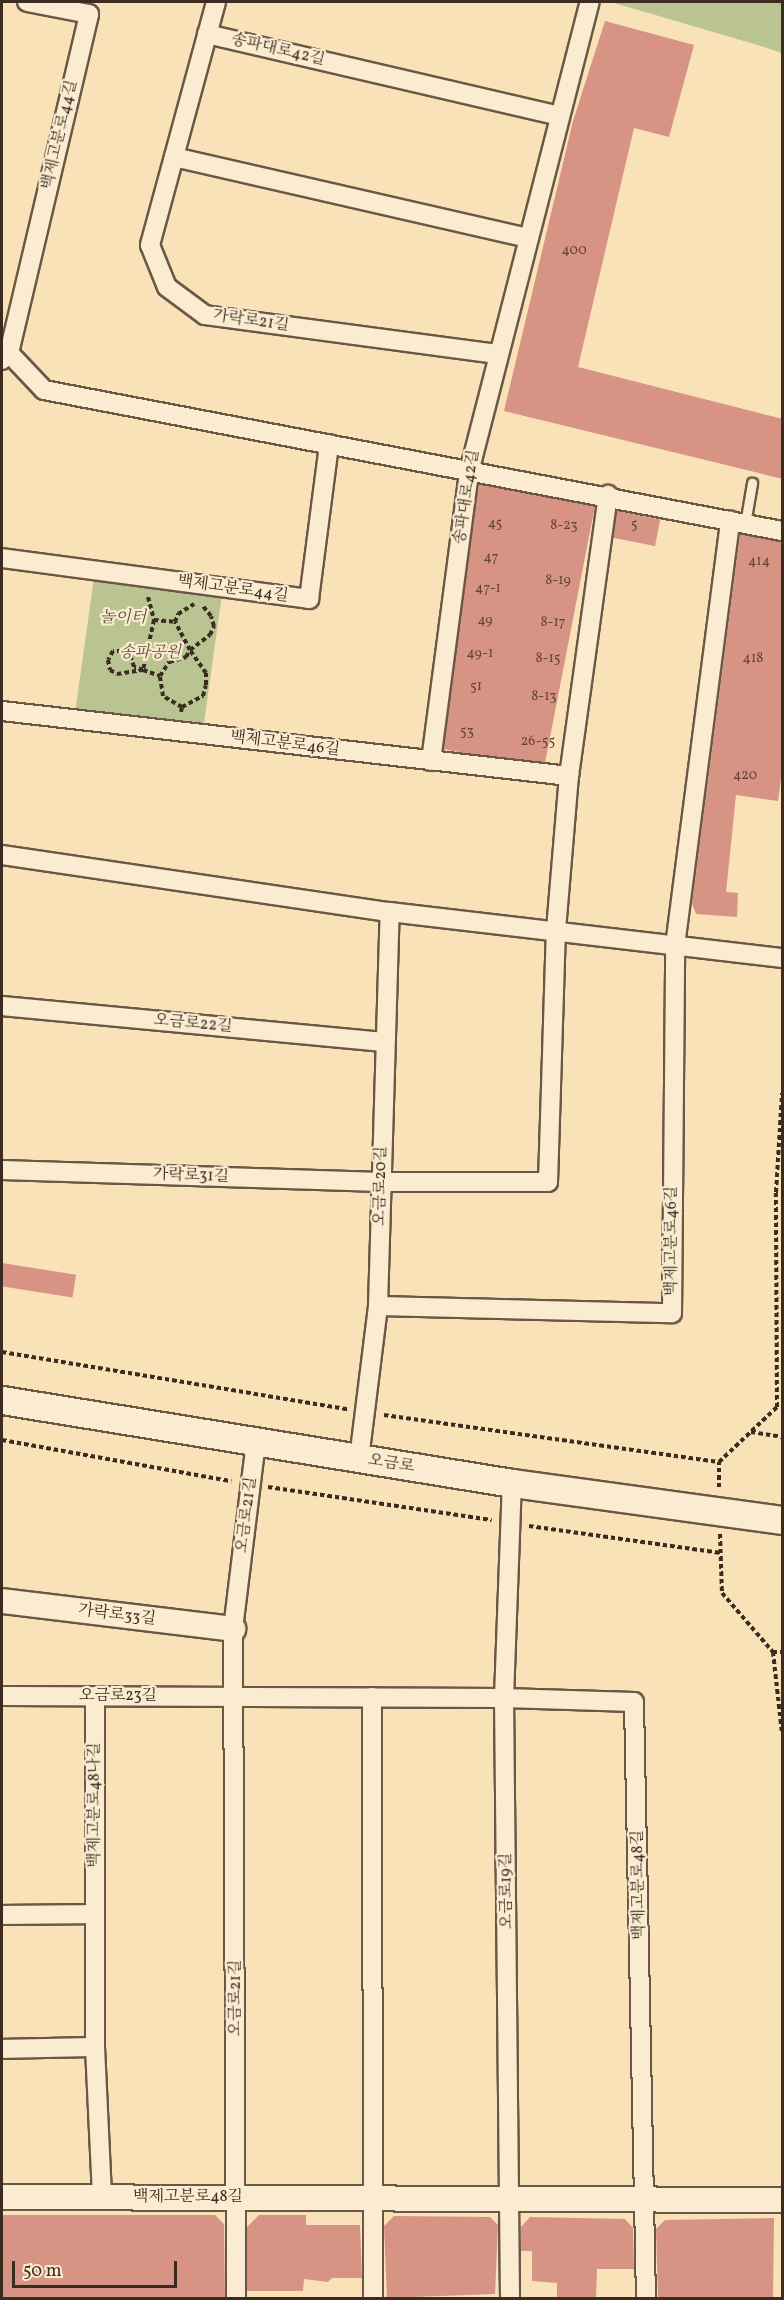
<!DOCTYPE html>
<html>
<head>
<meta charset="utf-8">
<style>
	body { margin:0 }
	#map { position:relative; width:784px; height:2300px; overflow:hidden; background:#f9e1b8; font-family:Vollkorn,"Noto Serif KR",serif }
	div>[style] { position:absolute }
	[style*='--x'] { left:calc(var(--x)*1px); top:calc(var(--y)*1px); width:calc(var(--w)*1px); rotate:calc(var(--a)*1deg) }
	.green>* { inset:0; background:#bac392; transform-origin:0 0 }
	.building>* { inset:0; background:#d79384; transform-origin:0 0 }
	.path>* { height:4px; margin-top:-2px; transform-origin:0; background:repeating-linear-gradient(90deg,#3b2b21 0 4.5px,transparent 0 7.5px) }
	.roads { filter:drop-shadow(2px 0 #6a5847) drop-shadow(-2px 0 #6a5847) drop-shadow(0 2px #6a5847) drop-shadow(0 -2px #6a5847) }
	.service>* { height:9px; margin:-4.5px; padding:0 4.5px; transform-origin:4.5px; border-radius:4.5px; background:#fbecd1 }
	.minor>* { height:18px; margin:-9px; padding:0 9px; transform-origin:9px; border-radius:9px; background:#fbecd1 }
	.tertiary>* { height:24px; margin:-12px; padding:0 12px; transform-origin:12px; border-radius:12px; background:#fbecd1 }
	.secondary>* { height:27px; margin:-13.5px; padding:0 13.5px; transform-origin:13.5px; border-radius:13.5px; background:#fbecd1 }
	span { translate:-50% -50%; white-space:nowrap; text-align:center; line-height:1.15; -webkit-text-stroke:4.5px #fbecd1; paint-order:stroke }
	.number-label { font-size:14px; color:#62453a }
	.number-label span { -webkit-text-stroke-width:0 }
	.street-label { font-size:16px; color:#3b2b21 }
	.park-label { font-size:16px; color:#5b513d; font-style:italic }
	.frame { position:absolute; inset:0; border:3px solid #3b2b21; pointer-events:none }
	.scale { position:absolute; left:12px; top:2261px; width:165px; height:27px; box-sizing:border-box; border:3px solid #3b2b21; border-top:0; padding-left:8px; font-size:18px; line-height:21px; white-space:nowrap; color:#3b2b21; -webkit-text-stroke:4px #fbecd1; paint-order:stroke }
</style>
</head>
<body>
<div id="map">
	<div class="green">
		<i style="clip-path:polygon(611px 2px,782px 2px,782px 53px,761px 46px)"></i>
		<i style="left:95px;top:571px;width:129px;height:150px;rotate:8deg"></i>
	</div>
	<div class="building">
		<i style="clip-path:polygon(605px 21px,694px 45px,669px 137px,634px 128px,578px 367px,783px 419px,783px 479px,504px 411px,573px 121px)"></i>
		<i style="left:479px;top:484px;width:118px;height:267px;rotate:11deg"></i>
		<i style="left:617px;top:511px;width:44px;height:27px;rotate:11deg"></i>
		<i style="clip-path:polygon(740px 534px,783px 542px,783px 762px,778px 801px,736px 795px,726px 892px,738px 893px,737px 917px,696px 914px,692px 903px)"></i>
		<i style="left:2px;top:1263px;width:75px;height:23px;rotate:9deg"></i>
		<i style="clip-path:polygon(2px 2215px,215px 2215px,224px 2224px,225px 2298px,2px 2298px)"></i>
		<i style="clip-path:polygon(259px 2215px,306px 2215px,306px 2225px,360px 2225px,362px 2278px,332px 2278px,328px 2282px,304px 2279px,303px 2291px,247px 2291px,247px 2227px)"></i>
		<i style="clip-path:polygon(394px 2216px,490px 2217px,498px 2225px,495px 2294px,387px 2298px,384px 2226px)"></i>
		<i style="clip-path:polygon(530px 2217px,625px 2219px,633px 2228px,634px 2269px,597px 2269px,596px 2298px,557px 2298px,557px 2283px,532px 2281px,532px 2251px,521px 2251px,521px 2227px)"></i>
		<i style="clip-path:polygon(774px 2218px,773px 2298px,658px 2298px,656px 2229px,665px 2220px)"></i>
	</div>
	<div class="path">
		<i style="--x:148;--y:597;--w:24;--a:75"></i>
		<i style="--x:154;--y:620;--w:21;--a:5"></i>
		<i style="--x:154;--y:620;--w:51;--a:102.4"></i>
		<i style="--x:143;--y:670;--w:9;--a:-162"></i>
		<i style="--x:134;--y:667;--w:17;--a:-107"></i>
		<i style="--x:129;--y:651;--w:16;--a:180"></i>
		<i style="--x:113;--y:651;--w:10;--a:119"></i>
		<i style="--x:108;--y:660;--w:10;--a:79"></i>
		<i style="--x:110;--y:670;--w:8;--a:30"></i>
		<i style="--x:117;--y:674;--w:26;--a:-9"></i>
		<i style="--x:143;--y:670;--w:18;--a:19"></i>
		<i style="--x:182;--y:707;--w:22;--a:-150"></i>
		<i style="--x:163;--y:696;--w:20;--a:-99"></i>
		<i style="--x:160;--y:676;--w:17;--a:-57"></i>
		<i style="--x:169;--y:662;--w:18;--a:-16"></i>
		<i style="--x:186;--y:657;--w:8;--a:-60"></i>
		<i style="--x:190;--y:650;--w:32;--a:-118"></i>
		<i style="--x:175;--y:622;--w:9;--a:-69"></i>
		<i style="--x:178;--y:614;--w:19;--a:-32"></i>
		<i style="--x:181;--y:712;--w:5;--a:-79"></i>
		<i style="--x:182;--y:707;--w:24;--a:-28"></i>
		<i style="--x:203;--y:696;--w:11;--a:-75"></i>
		<i style="--x:206;--y:685;--w:12;--a:-90"></i>
		<i style="--x:206;--y:673;--w:28;--a:-125"></i>
		<i style="--x:190;--y:650;--w:25;--a:-37"></i>
		<i style="--x:210;--y:635;--w:10;--a:-66"></i>
		<i style="--x:214;--y:626;--w:10;--a:-107"></i>
		<i style="--x:211;--y:616;--w:14;--a:-129"></i>
		<i style="--x:2;--y:1352;--w:350;--a:9.4"></i>
		<i style="--x:384;--y:1415;--w:338;--a:8"></i>
		<i style="--x:751;--y:1432;--w:31;--a:9"></i>
		<i style="--x:2;--y:1440;--w:233;--a:10.2"></i>
		<i style="--x:268;--y:1487;--w:226;--a:8.4"></i>
		<i style="--x:719;--y:1487;--w:25;--a:-90"></i>
		<i style="--x:719;--y:1462;--w:80;--a:-43.5"></i>
		<i style="--x:777;--y:1407;--w:215;--a:-90.3"></i>
		<i style="--x:776;--y:1192;--w:99;--a:-86.5"></i>
		<i style="--x:529;--y:1526;--w:194;--a:8"></i>
		<i style="--x:720;--y:1534;--w:59;--a:88.1"></i>
		<i style="--x:722;--y:1593;--w:78;--a:49.2"></i>
		<i style="--x:773;--y:1652;--w:81;--a:83.7"></i>
		<i style="--x:773;--y:1652;--w:9;--a:0"></i>
	</div>
	<div class="roads">
		<div class="service">
			<i style="--x:745;--y:524;--w:42;--a:-80.3"></i>
		</div>
		<div class="minor">
			<i style="--x:216;--y:2;--w:252;--a:105.2"></i>
			<i style="--x:150;--y:245;--w:45;--a:68"></i>
			<i style="--x:167;--y:287;--w:47;--a:36.4"></i>
			<i style="--x:205;--y:315;--w:295;--a:7.6"></i>
			<i style="--x:207;--y:34;--w:362;--a:13.1"></i>
			<i style="--x:174;--y:157;--w:362;--a:12.9"></i>
			<i style="--x:9;--y:353;--w:51;--a:46.6"></i>
			<i style="--x:44;--y:390;--w:751;--a:10.82"></i>
			<i style="--x:2;--y:360;--w:10;--a:-45"></i>
			<i style="--x:9;--y:353;--w:348;--a:-76.7"></i>
			<i style="--x:89;--y:14;--w:63;--a:-169"></i>
			<i style="--x:2;--y:558;--w:310;--a:7.6"></i>
			<i style="--x:309;--y:599;--w:156;--a:-82.6"></i>
			<i style="--x:2;--y:711;--w:571;--a:6.54"></i>
			<i style="--x:431;--y:761;--w:291;--a:-82.5"></i>
			<i style="--x:469;--y:472;--w:485;--a:-75.6"></i>
			<i style="--x:2;--y:855;--w:392;--a:8.4"></i>
			<i style="--x:390;--y:912;--w:395;--a:6.7"></i>
			<i style="--x:2;--y:1006;--w:385;--a:5.4"></i>
			<i style="--x:2;--y:1170;--w:379;--a:1.8"></i>
			<i style="--x:381;--y:1182;--w:167;--a:0"></i>
			<i style="--x:548;--y:1182;--w:252;--a:-88.2"></i>
			<i style="--x:556;--y:930;--w:155;--a:-85.2"></i>
			<i style="--x:569;--y:776;--w:284;--a:-82.1"></i>
			<i style="--x:378;--y:1306;--w:294;--a:1.4"></i>
			<i style="--x:672;--y:1313;--w:367;--a:-89.5"></i>
			<i style="--x:675;--y:946;--w:429;--a:-82.6"></i>
			<i style="--x:359;--y:1459;--w:154;--a:-82.9"></i>
			<i style="--x:378;--y:1306;--w:394;--a:-88.3"></i>
			<i style="--x:2;--y:1696;--w:502;--a:0.23"></i>
			<i style="--x:504;--y:1698;--w:130;--a:1.8"></i>
			<i style="--x:634;--y:1702;--w:596;--a:88.85"></i>
			<i style="--x:95;--y:1696;--w:351;--a:90"></i>
			<i style="--x:95;--y:2047;--w:150;--a:87.3"></i>
			<i style="--x:372;--y:1697;--w:601;--a:89.9"></i>
			<i style="--x:2;--y:1915;--w:93;--a:-0.6"></i>
			<i style="--x:2;--y:2049;--w:93;--a:-1.2"></i>
			<i style="--x:236;--y:2298;--w:669;--a:-90.26"></i>
			<i style="--x:233;--y:1629;--w:188;--a:-83"></i>
			<i style="--x:510;--y:2298;--w:600;--a:-90.57"></i>
			<i style="--x:504;--y:1698;--w:215;--a:-87.9"></i>
		</div>
		<div class="tertiary">
			<i style="--x:2;--y:1601;--w:233;--a:6.9"></i>
			<i style="--x:2;--y:2197;--w:780;--a:0.22"></i>
		</div>
		<div class="secondary">
			<i style="--x:2;--y:1400;--w:517;--a:9.24"></i>
			<i style="--x:512;--y:1483;--w:273;--a:7.8"></i>
		</div>
	</div>
	<div class="number-label">
		<span style="left:574px;top:251px">400</span>
		<span style="left:495px;top:524px">45</span>
		<span style="left:634px;top:525px">5</span>
		<span style="left:564px;top:526px">8-23</span>
		<span style="left:491px;top:558px">47</span>
		<span style="left:759px;top:562px">414</span>
		<span style="left:558px;top:581px">8-19</span>
		<span style="left:488px;top:589px">47-1</span>
		<span style="left:485px;top:621px">49</span>
		<span style="left:553px;top:623px">8-17</span>
		<span style="left:480px;top:654px">49-1</span>
		<span style="left:548px;top:659px">8-15</span>
		<span style="left:753px;top:659px">418</span>
		<span style="left:476px;top:687px">51</span>
		<span style="left:544px;top:697px">8-13</span>
		<span style="left:467px;top:732px">53</span>
		<span style="left:538px;top:742px">26-55</span>
		<span style="left:745px;top:776px">420</span>
	</div>
	<div class="street-label">
		<span style="left:278px;top:50px;rotate:13deg">송파대로42길</span>
		<span style="left:60px;top:135px;rotate:-77deg">백제고분로44길</span>
		<span style="left:251px;top:321px;rotate:8deg">가락로21길</span>
		<span style="left:467px;top:497px;rotate:-81deg">송파대로42길</span>
		<span style="left:233px;top:589px;rotate:8deg">백제고분로44길</span>
		<span style="left:285px;top:744px;rotate:7deg">백제고분로46길</span>
		<span style="left:193px;top:1024px;rotate:5deg">오금로22길</span>
		<span style="left:191px;top:1176px;rotate:2deg">가락로31길</span>
		<span style="left:381px;top:1186px;rotate:-89deg">오금로20길</span>
		<span style="left:672px;top:1241px;rotate:-90deg">백제고분로46길</span>
		<span style="left:391px;top:1464px;rotate:9deg">오금로</span>
		<span style="left:247px;top:1515px;rotate:-83deg">오금로21길</span>
		<span style="left:117px;top:1615px;rotate:7deg">가락로33길</span>
		<span style="left:118px;top:1696px">오금로23길</span>
		<span style="left:95px;top:1805px;rotate:-90deg">백제고분로48나길</span>
		<span style="left:639px;top:1885px;rotate:-91deg">백제고분로48길</span>
		<span style="left:507px;top:1891px;rotate:-91deg">오금로19길</span>
		<span style="left:236px;top:1998px;rotate:-90deg">오금로21길</span>
		<span style="left:188px;top:2197px">백제고분로48길</span>
	</div>
	<div class="park-label">
		<span style="left:123px;top:618px">놀이터</span>
		<span style="left:150px;top:653px">송파공원</span>
	</div>
	<div class="frame"></div>
	<div class="scale">50 m</div>
</div>
</body>
</html>
